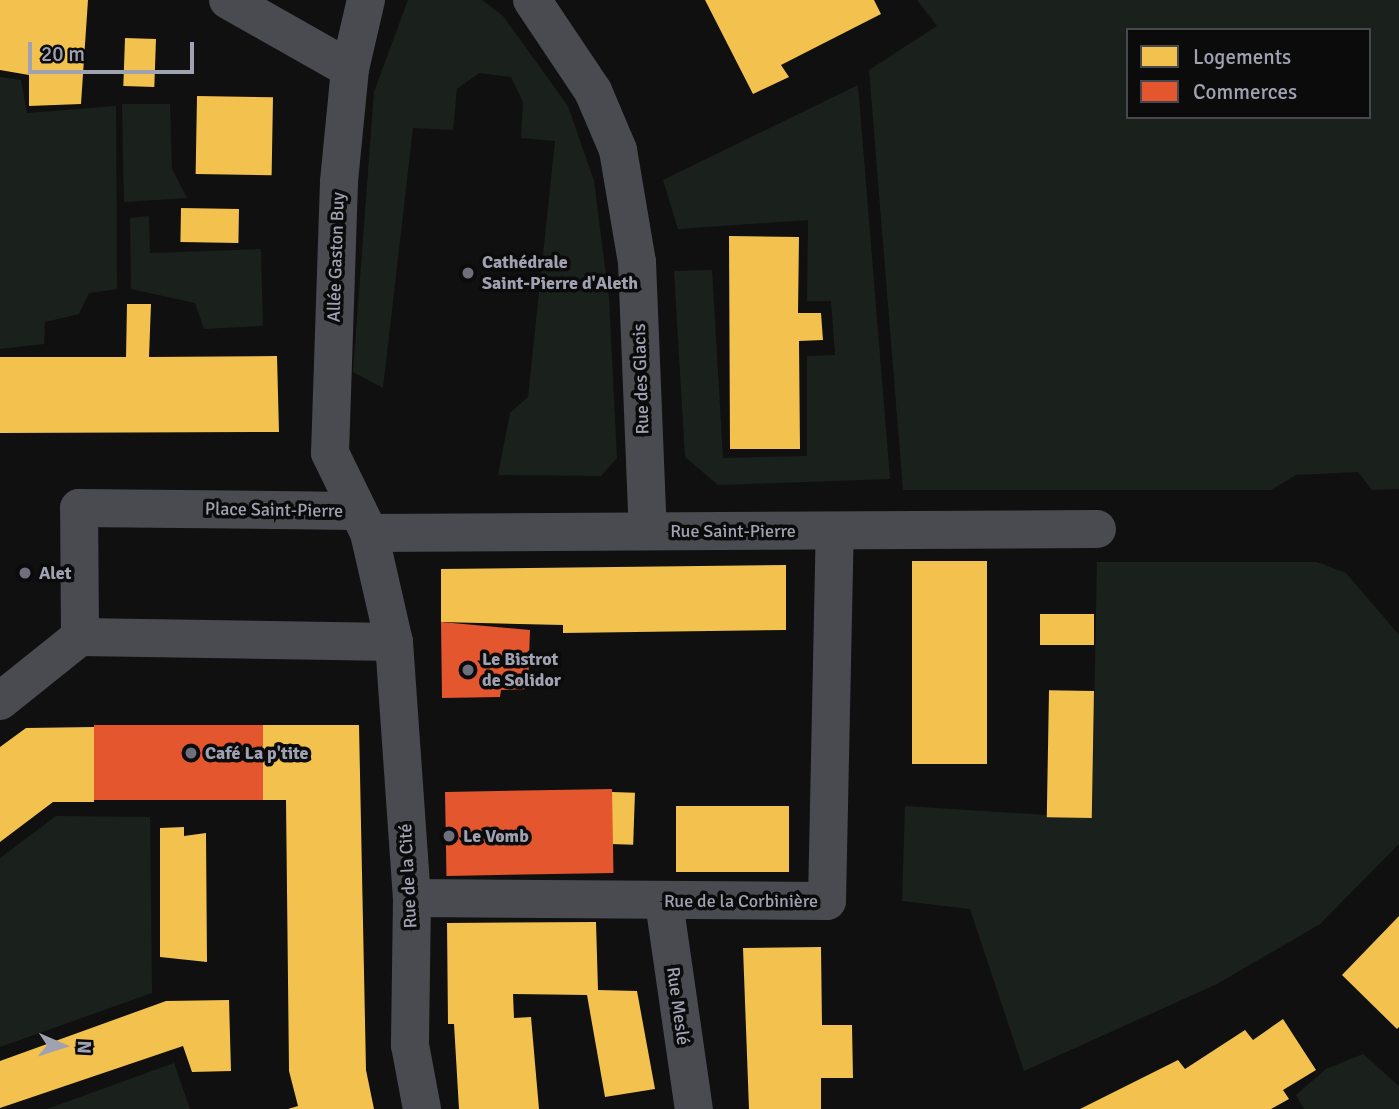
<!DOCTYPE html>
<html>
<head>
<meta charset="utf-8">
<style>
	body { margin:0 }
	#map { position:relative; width:1399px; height:1109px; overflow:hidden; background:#101011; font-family:Signika,sans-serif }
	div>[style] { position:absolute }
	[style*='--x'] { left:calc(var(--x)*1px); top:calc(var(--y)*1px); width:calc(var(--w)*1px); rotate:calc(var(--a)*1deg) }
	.green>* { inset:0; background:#1a211c }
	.homes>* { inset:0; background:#f2c14e; transform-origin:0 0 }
	.shops>* { inset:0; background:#e4572e; transform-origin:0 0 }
	.street>* { height:38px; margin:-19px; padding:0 19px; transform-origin:19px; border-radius:19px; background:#4a4b50 }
	.dots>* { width:19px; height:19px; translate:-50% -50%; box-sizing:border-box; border:4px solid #0b0b0c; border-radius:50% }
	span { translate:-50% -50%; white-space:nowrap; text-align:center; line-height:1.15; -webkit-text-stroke:7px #0b0b0c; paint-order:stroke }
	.street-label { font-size:18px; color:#a0a2b2 }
	.poi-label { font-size:18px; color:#a0a2b2; font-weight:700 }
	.left { translate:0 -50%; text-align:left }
	.legend { position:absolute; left:1126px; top:28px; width:245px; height:91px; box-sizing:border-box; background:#0b0b0c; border:2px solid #47474e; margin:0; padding:9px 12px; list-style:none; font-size:21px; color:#a0a2b2 }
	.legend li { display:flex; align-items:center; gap:14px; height:35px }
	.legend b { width:35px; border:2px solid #47474e }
	.north { position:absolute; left:28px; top:1011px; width:70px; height:70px; -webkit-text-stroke:5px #0b0b0c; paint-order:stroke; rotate:93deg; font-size:19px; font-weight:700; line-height:28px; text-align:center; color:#a0a2b2 }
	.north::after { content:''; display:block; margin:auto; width:24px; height:32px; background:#a0a2b2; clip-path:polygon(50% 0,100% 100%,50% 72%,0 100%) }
	.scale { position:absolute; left:28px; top:42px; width:166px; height:32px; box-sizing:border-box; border:4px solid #a0a2b2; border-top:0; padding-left:9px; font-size:21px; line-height:24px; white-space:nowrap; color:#a0a2b2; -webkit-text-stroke:5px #0b0b0c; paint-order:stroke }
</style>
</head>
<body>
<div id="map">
	<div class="green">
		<i style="clip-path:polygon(408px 0,482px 0,503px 16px,568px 106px,594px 181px,609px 299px,617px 458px,601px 476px,498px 475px,510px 413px,528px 397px,555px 141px,521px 138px,523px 102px,511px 77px,479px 73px,457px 89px,453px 130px,413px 128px,383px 388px,353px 372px,374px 92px)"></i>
		<i style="clip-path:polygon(evenodd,917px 0,1399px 0,1399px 489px,1372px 490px,1358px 472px,1296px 475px,1271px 490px,903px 490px,869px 70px,937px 26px,917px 0,1128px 30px,1369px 30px,1369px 117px,1128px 117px,1128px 30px)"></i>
		<i style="clip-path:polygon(0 77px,21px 80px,27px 113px,116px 106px,117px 289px,89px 293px,79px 314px,45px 322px,44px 344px,0 349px)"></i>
		<i style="clip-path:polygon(858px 85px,890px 479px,718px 485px,685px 457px,674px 271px,712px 270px,723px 458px,807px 456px,807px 356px,835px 355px,831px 301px,807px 301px,808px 220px,678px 229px,663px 180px)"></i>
		<i style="clip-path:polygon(122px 104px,170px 104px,172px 169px,187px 198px,124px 202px)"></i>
		<i style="clip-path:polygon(149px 216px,150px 253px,261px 249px,263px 326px,204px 329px,195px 303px,131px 289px,130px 218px)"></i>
		<i style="clip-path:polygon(1097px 562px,1317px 562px,1346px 573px,1399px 635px,1399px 844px,1320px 924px,1217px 984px,1024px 1071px,970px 909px,902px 901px,905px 806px,1092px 818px)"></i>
		<i style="clip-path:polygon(56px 816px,150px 817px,152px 993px,0 1047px,0 858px)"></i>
		<i style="clip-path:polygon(1363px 1054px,1399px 1086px,1399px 1109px,1304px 1109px,1296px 1095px,1326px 1069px)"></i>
		<i style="clip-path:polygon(174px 1063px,190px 1109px,47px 1109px)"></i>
	</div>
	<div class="homes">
		<i style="clip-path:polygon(0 0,88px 0,81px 104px,29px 106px,29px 75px,0 70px)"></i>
		<i style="clip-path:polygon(705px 0,874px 0,881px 14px,781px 65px,789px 77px,753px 94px)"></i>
		<i style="left:125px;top:38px;width:31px;height:48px;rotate:2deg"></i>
		<i style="left:197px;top:96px;width:76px;height:78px;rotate:1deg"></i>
		<i style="left:181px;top:208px;width:58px;height:34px;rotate:1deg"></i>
		<i style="clip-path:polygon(729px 236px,799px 237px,798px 313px,821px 313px,823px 340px,799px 341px,800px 449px,730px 449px)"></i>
		<i style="clip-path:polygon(127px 304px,151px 304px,149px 357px,277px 356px,279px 432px,0 433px,0 357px,126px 357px)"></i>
		<i style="left:912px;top:561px;width:75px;height:203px"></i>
		<i style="clip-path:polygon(786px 565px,786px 630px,563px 633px,563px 625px,441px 622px,441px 569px)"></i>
		<i style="left:1040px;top:614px;width:54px;height:31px"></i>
		<i style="left:1094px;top:691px;width:127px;height:45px;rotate:91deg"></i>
		<i style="clip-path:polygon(263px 725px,359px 725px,366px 1070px,374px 1109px,288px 1109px,298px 1106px,289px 1071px,286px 800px,263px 800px)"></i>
		<i style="clip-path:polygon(94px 727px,94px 802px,53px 802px,0 842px,0 747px,26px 728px)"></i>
		<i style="left:612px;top:792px;width:23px;height:52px;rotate:2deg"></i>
		<i style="left:676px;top:806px;width:113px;height:66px"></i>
		<i style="clip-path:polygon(184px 827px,184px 836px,206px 833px,207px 962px,160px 957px,160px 828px)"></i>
		<i style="clip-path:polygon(1399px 916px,1399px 1027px,1397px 1029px,1342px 975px)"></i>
		<i style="clip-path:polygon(596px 922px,598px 990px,637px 991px,655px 1089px,605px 1097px,587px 995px,513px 994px,514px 1018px,531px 1017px,539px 1109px,459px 1109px,454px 1024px,448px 1024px,447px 923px)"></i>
		<i style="clip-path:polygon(821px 947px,822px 1025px,852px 1025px,853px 1078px,821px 1078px,821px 1109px,749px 1109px,743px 948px)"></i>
		<i style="clip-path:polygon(229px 1000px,231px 1071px,192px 1072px,183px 1046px,0 1108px,0 1061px,166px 1001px)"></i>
		<i style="clip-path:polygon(1283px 1019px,1316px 1070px,1283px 1090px,1289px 1099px,1271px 1109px,1080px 1109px,1178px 1060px,1185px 1069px,1245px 1030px,1253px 1040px)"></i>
	</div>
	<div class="shops">
		<i style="clip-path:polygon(441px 622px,530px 630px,528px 689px,501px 690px,500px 697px,442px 698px)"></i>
		<i style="left:263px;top:725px;width:75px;height:169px;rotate:90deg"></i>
		<i style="left:612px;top:789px;width:84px;height:167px;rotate:89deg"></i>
	</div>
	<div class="street">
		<i style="--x:228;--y:0;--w:140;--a:29.5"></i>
		<i style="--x:366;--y:0;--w:71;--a:103.1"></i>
		<i style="--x:350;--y:69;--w:114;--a:95.6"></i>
		<i style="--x:339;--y:182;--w:271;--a:91.9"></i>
		<i style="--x:330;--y:453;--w:89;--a:64"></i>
		<i style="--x:369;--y:533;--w:112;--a:77.1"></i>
		<i style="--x:394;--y:642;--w:257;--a:86"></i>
		<i style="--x:412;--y:898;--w:147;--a:90.8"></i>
		<i style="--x:410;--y:1045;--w:65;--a:79.4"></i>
		<i style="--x:532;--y:0;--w:110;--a:56.2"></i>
		<i style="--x:593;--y:91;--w:64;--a:67"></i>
		<i style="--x:618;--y:150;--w:114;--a:80.4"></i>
		<i style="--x:637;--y:262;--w:269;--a:87.7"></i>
		<i style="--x:369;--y:533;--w:728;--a:-0.31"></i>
		<i style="--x:80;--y:637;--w:129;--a:-90.4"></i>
		<i style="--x:79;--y:508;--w:277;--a:0.6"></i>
		<i style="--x:80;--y:637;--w:314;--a:0.9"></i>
		<i style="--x:0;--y:701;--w:102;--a:-38.7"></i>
		<i style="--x:412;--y:898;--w:415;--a:0.4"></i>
		<i style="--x:827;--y:901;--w:369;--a:-88.8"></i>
		<i style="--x:664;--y:902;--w:209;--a:81.8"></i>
	</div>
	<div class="dots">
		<i style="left:468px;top:273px;background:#6e6f7a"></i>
		<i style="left:25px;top:573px;background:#6e6f7a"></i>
		<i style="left:468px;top:670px;background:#6e6f7a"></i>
		<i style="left:191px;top:753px;background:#6e6f7a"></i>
		<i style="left:449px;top:836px;background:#6e6f7a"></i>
	</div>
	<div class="street-label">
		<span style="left:336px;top:257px;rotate:-88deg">Allée Gaston Buy</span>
		<span style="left:641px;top:379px;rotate:-92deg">Rue des Glacis</span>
		<span style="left:274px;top:510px;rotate:1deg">Place Saint-Pierre</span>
		<span style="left:733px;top:531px">Rue Saint-Pierre</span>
		<span style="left:408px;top:876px;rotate:-93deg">Rue de la Cité</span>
		<span style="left:741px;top:901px">Rue de la Corbinière</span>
		<span style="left:678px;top:1006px;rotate:82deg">Rue Meslé</span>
	</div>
	<div class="poi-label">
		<span class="left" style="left:482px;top:273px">Cathédrale<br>Saint-Pierre d'Aleth</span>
		<span class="left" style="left:39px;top:573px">Alet</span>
		<span class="left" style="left:482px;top:670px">Le Bistrot<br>de Solidor</span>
		<span class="left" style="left:205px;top:753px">Café La p'tite</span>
		<span class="left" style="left:463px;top:836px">Le Vomb</span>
	</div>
	<ul class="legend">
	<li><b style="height:19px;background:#f2c14e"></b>Logements</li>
	<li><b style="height:19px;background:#e4572e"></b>Commerces</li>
	</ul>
	<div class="north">N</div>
	<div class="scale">20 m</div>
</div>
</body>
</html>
